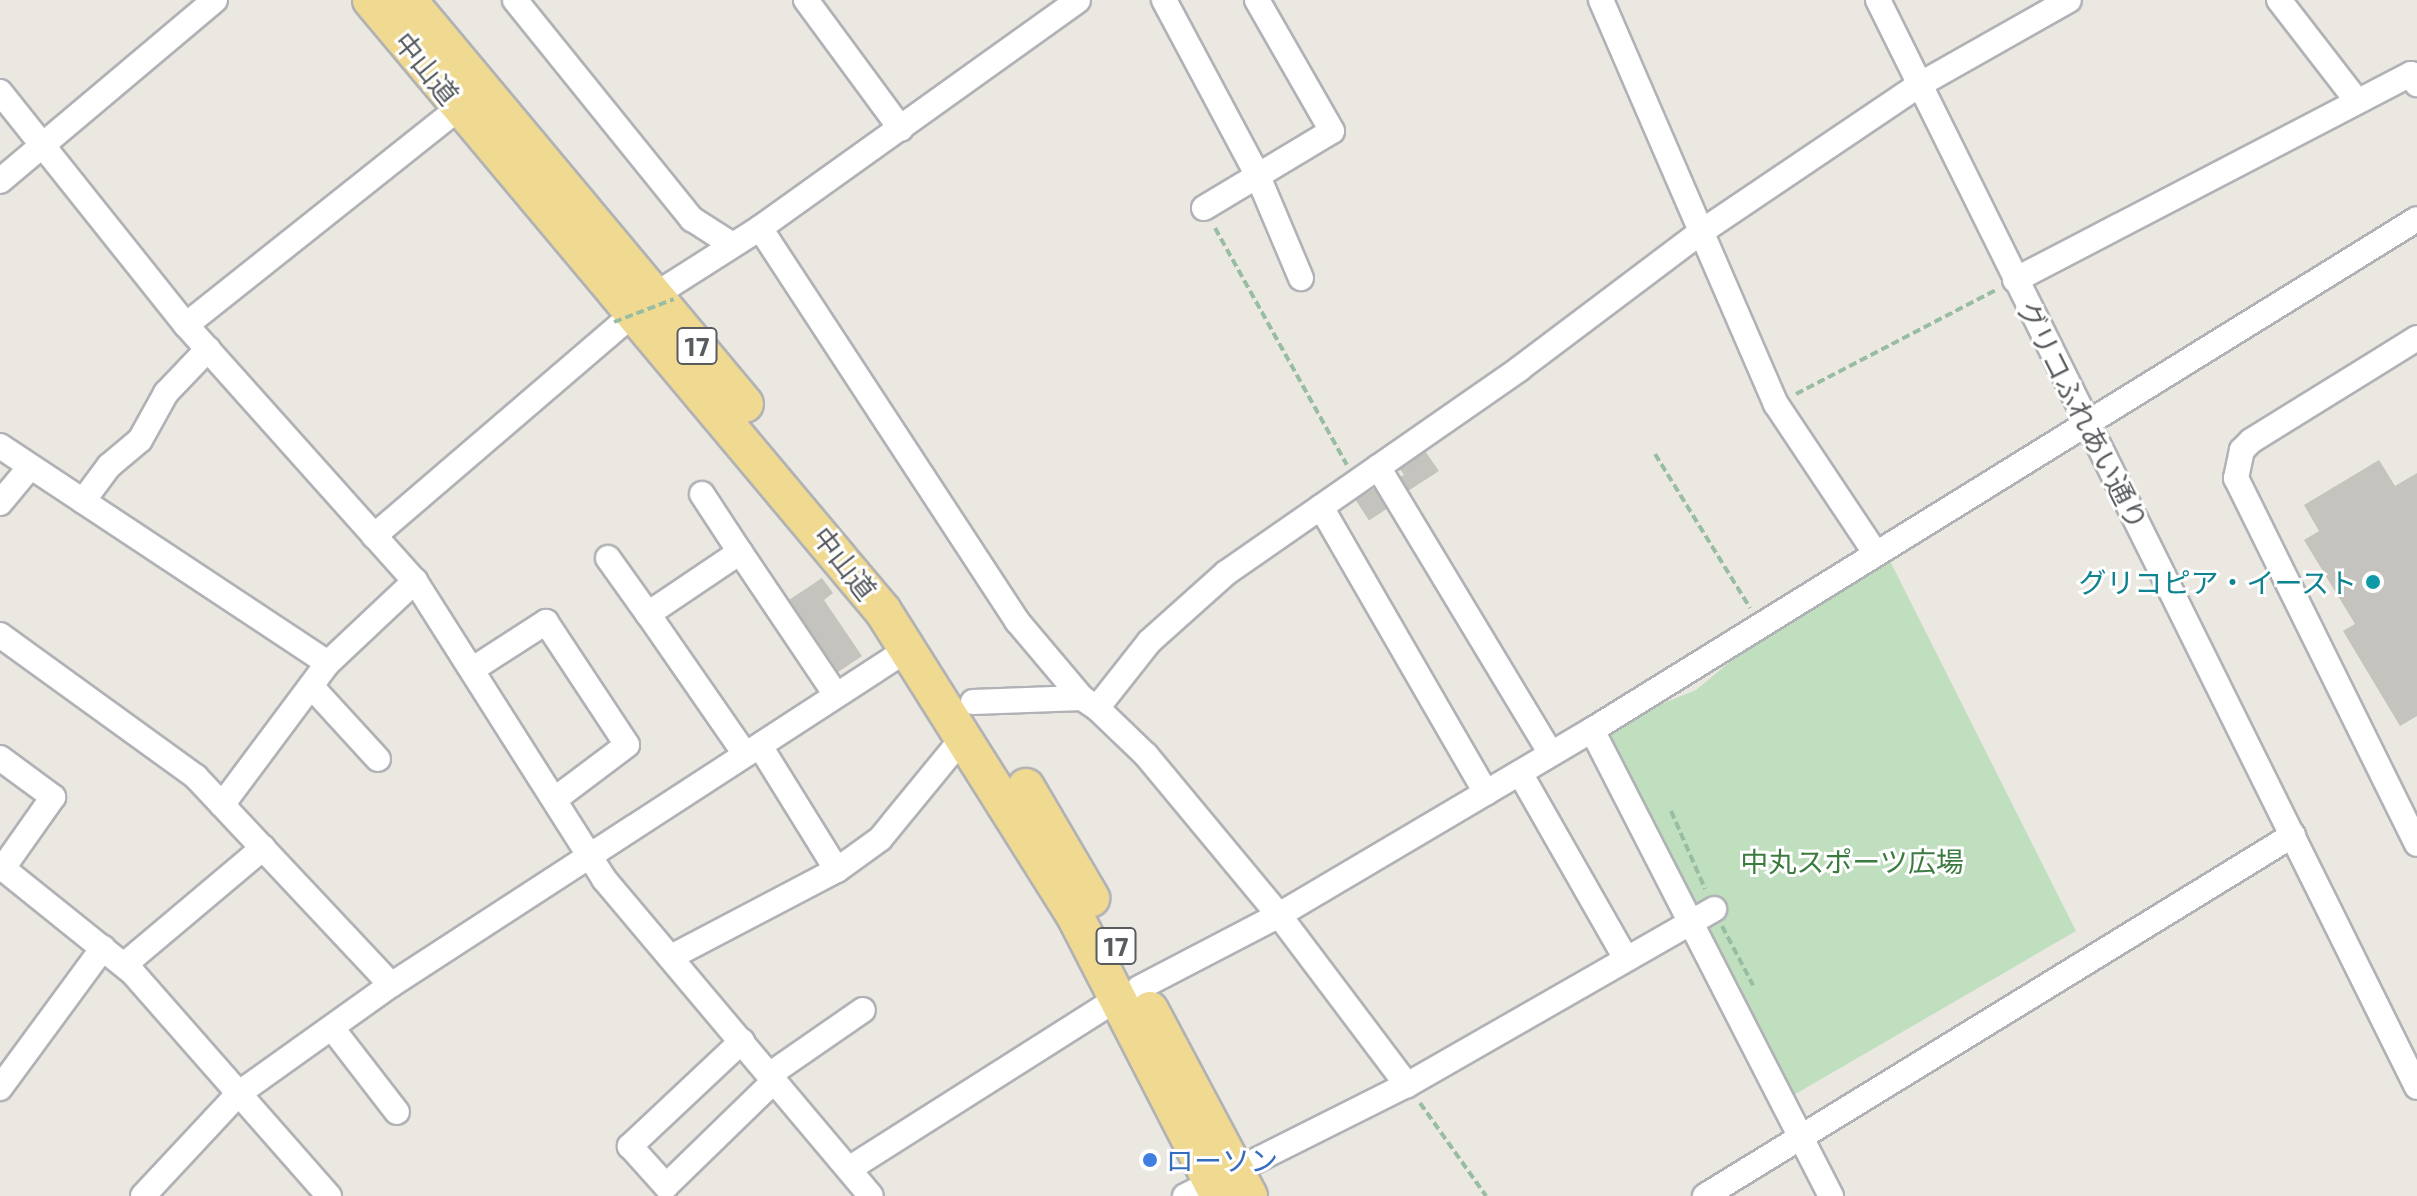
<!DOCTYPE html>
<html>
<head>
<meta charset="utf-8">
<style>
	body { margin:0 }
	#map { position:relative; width:2417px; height:1196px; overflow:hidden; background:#eae8e0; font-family:"Exo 2","Noto Sans JP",sans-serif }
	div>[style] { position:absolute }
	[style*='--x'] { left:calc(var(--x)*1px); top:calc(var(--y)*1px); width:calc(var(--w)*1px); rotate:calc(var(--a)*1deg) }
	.green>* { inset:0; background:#bfdfbf }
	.building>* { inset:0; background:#c5c3bd; transform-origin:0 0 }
	.path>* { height:4px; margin-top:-2px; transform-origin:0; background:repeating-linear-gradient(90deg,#98bda3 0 8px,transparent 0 12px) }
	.roads { filter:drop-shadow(2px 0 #b1b2b6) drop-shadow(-2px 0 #b1b2b6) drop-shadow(0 2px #b1b2b6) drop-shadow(0 -2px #b1b2b6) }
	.minor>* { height:24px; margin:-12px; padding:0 12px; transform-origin:12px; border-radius:12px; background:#fff }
	.highway>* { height:36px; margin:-18px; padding:0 18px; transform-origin:18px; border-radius:18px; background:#f0d991 }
	.path-bridge>* { height:4px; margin-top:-2px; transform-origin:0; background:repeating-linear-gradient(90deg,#98bda3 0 8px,transparent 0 12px) }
	.dots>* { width:22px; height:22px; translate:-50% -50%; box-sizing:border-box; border:4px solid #fff; border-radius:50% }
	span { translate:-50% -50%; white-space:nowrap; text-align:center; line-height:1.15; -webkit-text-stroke:6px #fff; paint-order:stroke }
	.shield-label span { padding:2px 6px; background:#fff; border:2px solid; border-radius:6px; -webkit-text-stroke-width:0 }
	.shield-label { font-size:26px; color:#595c5f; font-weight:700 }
	.street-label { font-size:28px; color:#595c5f }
	.culture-label { font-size:28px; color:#0d838f }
	.right { translate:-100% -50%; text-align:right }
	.park-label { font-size:28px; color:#3c7b40 }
	.shop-label { font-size:28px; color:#366cbe }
	.left { translate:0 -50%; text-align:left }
</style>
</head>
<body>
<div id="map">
	<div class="green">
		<i style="clip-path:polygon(1890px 561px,2076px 931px,1792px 1096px,1699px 932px,1605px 727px,1696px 690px,1771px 628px)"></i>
	</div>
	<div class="building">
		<i style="clip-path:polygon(1425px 451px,1439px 471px,1405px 493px,1396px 479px,1404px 475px,1399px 468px)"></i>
		<i style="clip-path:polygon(2379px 460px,2395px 486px,2417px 473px,2417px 716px,2400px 726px,2343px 631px,2355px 624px,2304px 540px,2319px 531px,2304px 505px)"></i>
		<i style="left:1381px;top:484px;width:24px;height:30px;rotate:57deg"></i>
		<i style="clip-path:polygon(822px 578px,833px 593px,824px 600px,862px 656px,835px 674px,786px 602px)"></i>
	</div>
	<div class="path">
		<i style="--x:1215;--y:228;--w:271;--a:60.9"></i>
		<i style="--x:1796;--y:394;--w:228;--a:-27.5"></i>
		<i style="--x:1655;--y:454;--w:181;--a:58.3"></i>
		<i style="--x:1671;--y:811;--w:85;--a:66.4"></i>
		<i style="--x:1722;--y:926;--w:67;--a:62.3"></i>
		<i style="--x:1420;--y:1103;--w:114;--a:54.6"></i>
	</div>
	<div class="roads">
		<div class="minor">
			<i style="--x:515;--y:0;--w:282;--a:51.1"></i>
			<i style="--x:692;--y:219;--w:46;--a:32.7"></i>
			<i style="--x:806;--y:0;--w:160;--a:53.6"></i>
			<i style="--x:1164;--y:0;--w:197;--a:61.9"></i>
			<i style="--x:1257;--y:174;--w:113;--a:67.1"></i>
			<i style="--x:1601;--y:0;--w:440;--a:66.6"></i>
			<i style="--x:1776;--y:404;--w:177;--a:56.3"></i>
			<i style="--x:1878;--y:0;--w:1213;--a:63.63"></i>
			<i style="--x:2279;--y:0;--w:128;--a:52.3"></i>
			<i style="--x:0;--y:92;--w:298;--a:51.4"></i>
			<i style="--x:186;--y:325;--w:343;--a:48.2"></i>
			<i style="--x:415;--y:581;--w:353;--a:57.6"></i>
			<i style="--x:604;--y:879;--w:414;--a:49.9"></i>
			<i style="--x:0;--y:181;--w:281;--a:-40.1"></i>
			<i style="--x:1204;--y:208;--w:149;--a:-31"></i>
			<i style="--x:1332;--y:131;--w:151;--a:-119.8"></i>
			<i style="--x:760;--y:228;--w:391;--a:-35.6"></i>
			<i style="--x:2015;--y:280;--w:446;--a:-27.5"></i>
			<i style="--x:2411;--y:74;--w:12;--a:59"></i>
			<i style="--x:186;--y:325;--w:349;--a:-38.5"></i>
			<i style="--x:2417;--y:338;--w:195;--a:148.2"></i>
			<i style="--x:2251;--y:441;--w:13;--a:135"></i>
			<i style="--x:2242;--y:450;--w:29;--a:102"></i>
			<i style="--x:2236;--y:478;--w:408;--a:63.7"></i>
			<i style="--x:0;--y:446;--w:393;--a:33.5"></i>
			<i style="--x:328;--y:663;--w:120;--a:-43.3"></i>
			<i style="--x:1378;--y:467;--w:335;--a:58.9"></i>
			<i style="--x:702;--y:494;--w:69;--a:56.8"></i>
			<i style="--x:83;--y:501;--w:44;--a:-53.4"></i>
			<i style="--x:109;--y:466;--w:40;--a:-40"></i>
			<i style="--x:140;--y:440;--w:54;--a:-61"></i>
			<i style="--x:166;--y:393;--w:61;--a:-46.3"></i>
			<i style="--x:0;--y:503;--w:47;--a:-50.2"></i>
			<i style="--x:1321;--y:507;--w:330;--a:60"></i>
			<i style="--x:374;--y:536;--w:370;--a:-40.6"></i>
			<i style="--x:655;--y:295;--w:125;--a:-32.5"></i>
			<i style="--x:760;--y:228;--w:470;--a:56.8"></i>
			<i style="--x:1017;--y:621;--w:101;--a:49.8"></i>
			<i style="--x:608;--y:558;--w:69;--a:54.5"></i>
			<i style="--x:0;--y:635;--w:242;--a:35.9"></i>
			<i style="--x:196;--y:777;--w:285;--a:46.8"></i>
			<i style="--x:391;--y:985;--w:617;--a:-33.02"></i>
			<i style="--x:473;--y:669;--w:87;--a:-32.8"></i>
			<i style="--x:546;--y:622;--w:147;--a:56.6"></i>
			<i style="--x:627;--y:745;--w:90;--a:143.1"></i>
			<i style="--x:311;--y:686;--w:99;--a:47.5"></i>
			<i style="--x:973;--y:702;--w:109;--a:-2.1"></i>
			<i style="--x:1082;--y:698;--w:18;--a:34"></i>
			<i style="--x:1097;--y:708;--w:85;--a:-51.7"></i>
			<i style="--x:1150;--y:641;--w:102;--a:-41.8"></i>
			<i style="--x:1226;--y:573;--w:357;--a:-34.8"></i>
			<i style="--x:1519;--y:369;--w:228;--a:-37"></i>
			<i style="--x:1701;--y:232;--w:263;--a:-34"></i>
			<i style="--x:1919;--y:85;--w:172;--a:-29.5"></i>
			<i style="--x:1097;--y:708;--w:68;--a:43.8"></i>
			<i style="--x:1146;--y:755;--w:208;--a:50.3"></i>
			<i style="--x:1279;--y:915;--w:213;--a:53"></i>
			<i style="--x:1592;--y:730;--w:524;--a:62.85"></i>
			<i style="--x:760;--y:746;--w:146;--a:58.2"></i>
			<i style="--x:745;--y:754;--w:170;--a:-124.7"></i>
			<i style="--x:648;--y:614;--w:111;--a:-34"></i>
			<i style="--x:740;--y:552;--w:172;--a:56.1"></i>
			<i style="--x:0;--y:758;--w:66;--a:36.3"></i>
			<i style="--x:53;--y:797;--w:87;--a:125.2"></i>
			<i style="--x:1520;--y:773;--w:214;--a:60.3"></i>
			<i style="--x:222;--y:805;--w:177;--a:-53.3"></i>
			<i style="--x:0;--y:866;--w:171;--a:38.8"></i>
			<i style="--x:133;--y:973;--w:297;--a:48.7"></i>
			<i style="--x:671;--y:957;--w:187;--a:-27.7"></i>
			<i style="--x:837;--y:870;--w:53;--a:-35.8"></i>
			<i style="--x:880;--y:839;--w:134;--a:-50.7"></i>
			<i style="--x:124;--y:965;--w:182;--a:-40.1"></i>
			<i style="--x:1139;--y:988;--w:158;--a:-27.5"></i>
			<i style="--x:1279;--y:915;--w:364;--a:-30.6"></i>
			<i style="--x:1592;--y:730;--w:970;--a:-31.77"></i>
			<i style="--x:332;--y:1028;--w:106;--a:52.3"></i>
			<i style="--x:742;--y:1041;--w:154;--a:136.8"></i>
			<i style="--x:630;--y:1146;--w:54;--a:48"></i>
			<i style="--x:666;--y:1186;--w:151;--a:-44.2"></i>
			<i style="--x:769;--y:1075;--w:114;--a:-34.7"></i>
			<i style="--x:0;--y:1088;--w:174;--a:-53.7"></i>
			<i style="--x:852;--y:1167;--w:314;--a:-32.4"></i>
			<i style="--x:143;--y:1196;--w:139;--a:-47"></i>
			<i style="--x:238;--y:1094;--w:188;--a:-35.5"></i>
			<i style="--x:1185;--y:1196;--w:248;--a:-26.6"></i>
			<i style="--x:1407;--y:1085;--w:354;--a:-29.8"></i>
			<i style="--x:1705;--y:1196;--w:690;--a:-31.55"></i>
		</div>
		<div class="highway">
			<i style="--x:371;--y:0;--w:797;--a:50.04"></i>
			<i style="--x:883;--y:611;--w:358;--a:57.8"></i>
			<i style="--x:1074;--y:914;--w:317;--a:62.8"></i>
			<i style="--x:408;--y:0;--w:526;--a:50.17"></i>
			<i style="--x:1026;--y:787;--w:129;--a:59.6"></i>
			<i style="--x:1150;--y:1010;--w:211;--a:62"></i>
		</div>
	</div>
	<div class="path-bridge">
		<i style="--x:614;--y:322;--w:64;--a:-21"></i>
	</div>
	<div class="dots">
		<i style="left:2373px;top:582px;background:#0f9aa8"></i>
		<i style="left:1150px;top:1160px;background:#3f7fe0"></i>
	</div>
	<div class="shield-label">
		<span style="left:697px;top:346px">17</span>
		<span style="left:1116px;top:946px">17</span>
	</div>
	<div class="street-label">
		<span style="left:427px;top:68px;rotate:51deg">中山道</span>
		<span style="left:2083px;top:415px;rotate:63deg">グリコふれあい通り</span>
		<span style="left:845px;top:563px;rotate:52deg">中山道</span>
	</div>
	<div class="culture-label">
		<span class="right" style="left:2357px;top:582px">グリコピア・イースト</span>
	</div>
	<div class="park-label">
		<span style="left:1852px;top:861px">中丸スポーツ広場</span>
	</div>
	<div class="shop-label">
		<span class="left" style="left:1166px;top:1160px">ローソン</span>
	</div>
</div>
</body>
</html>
